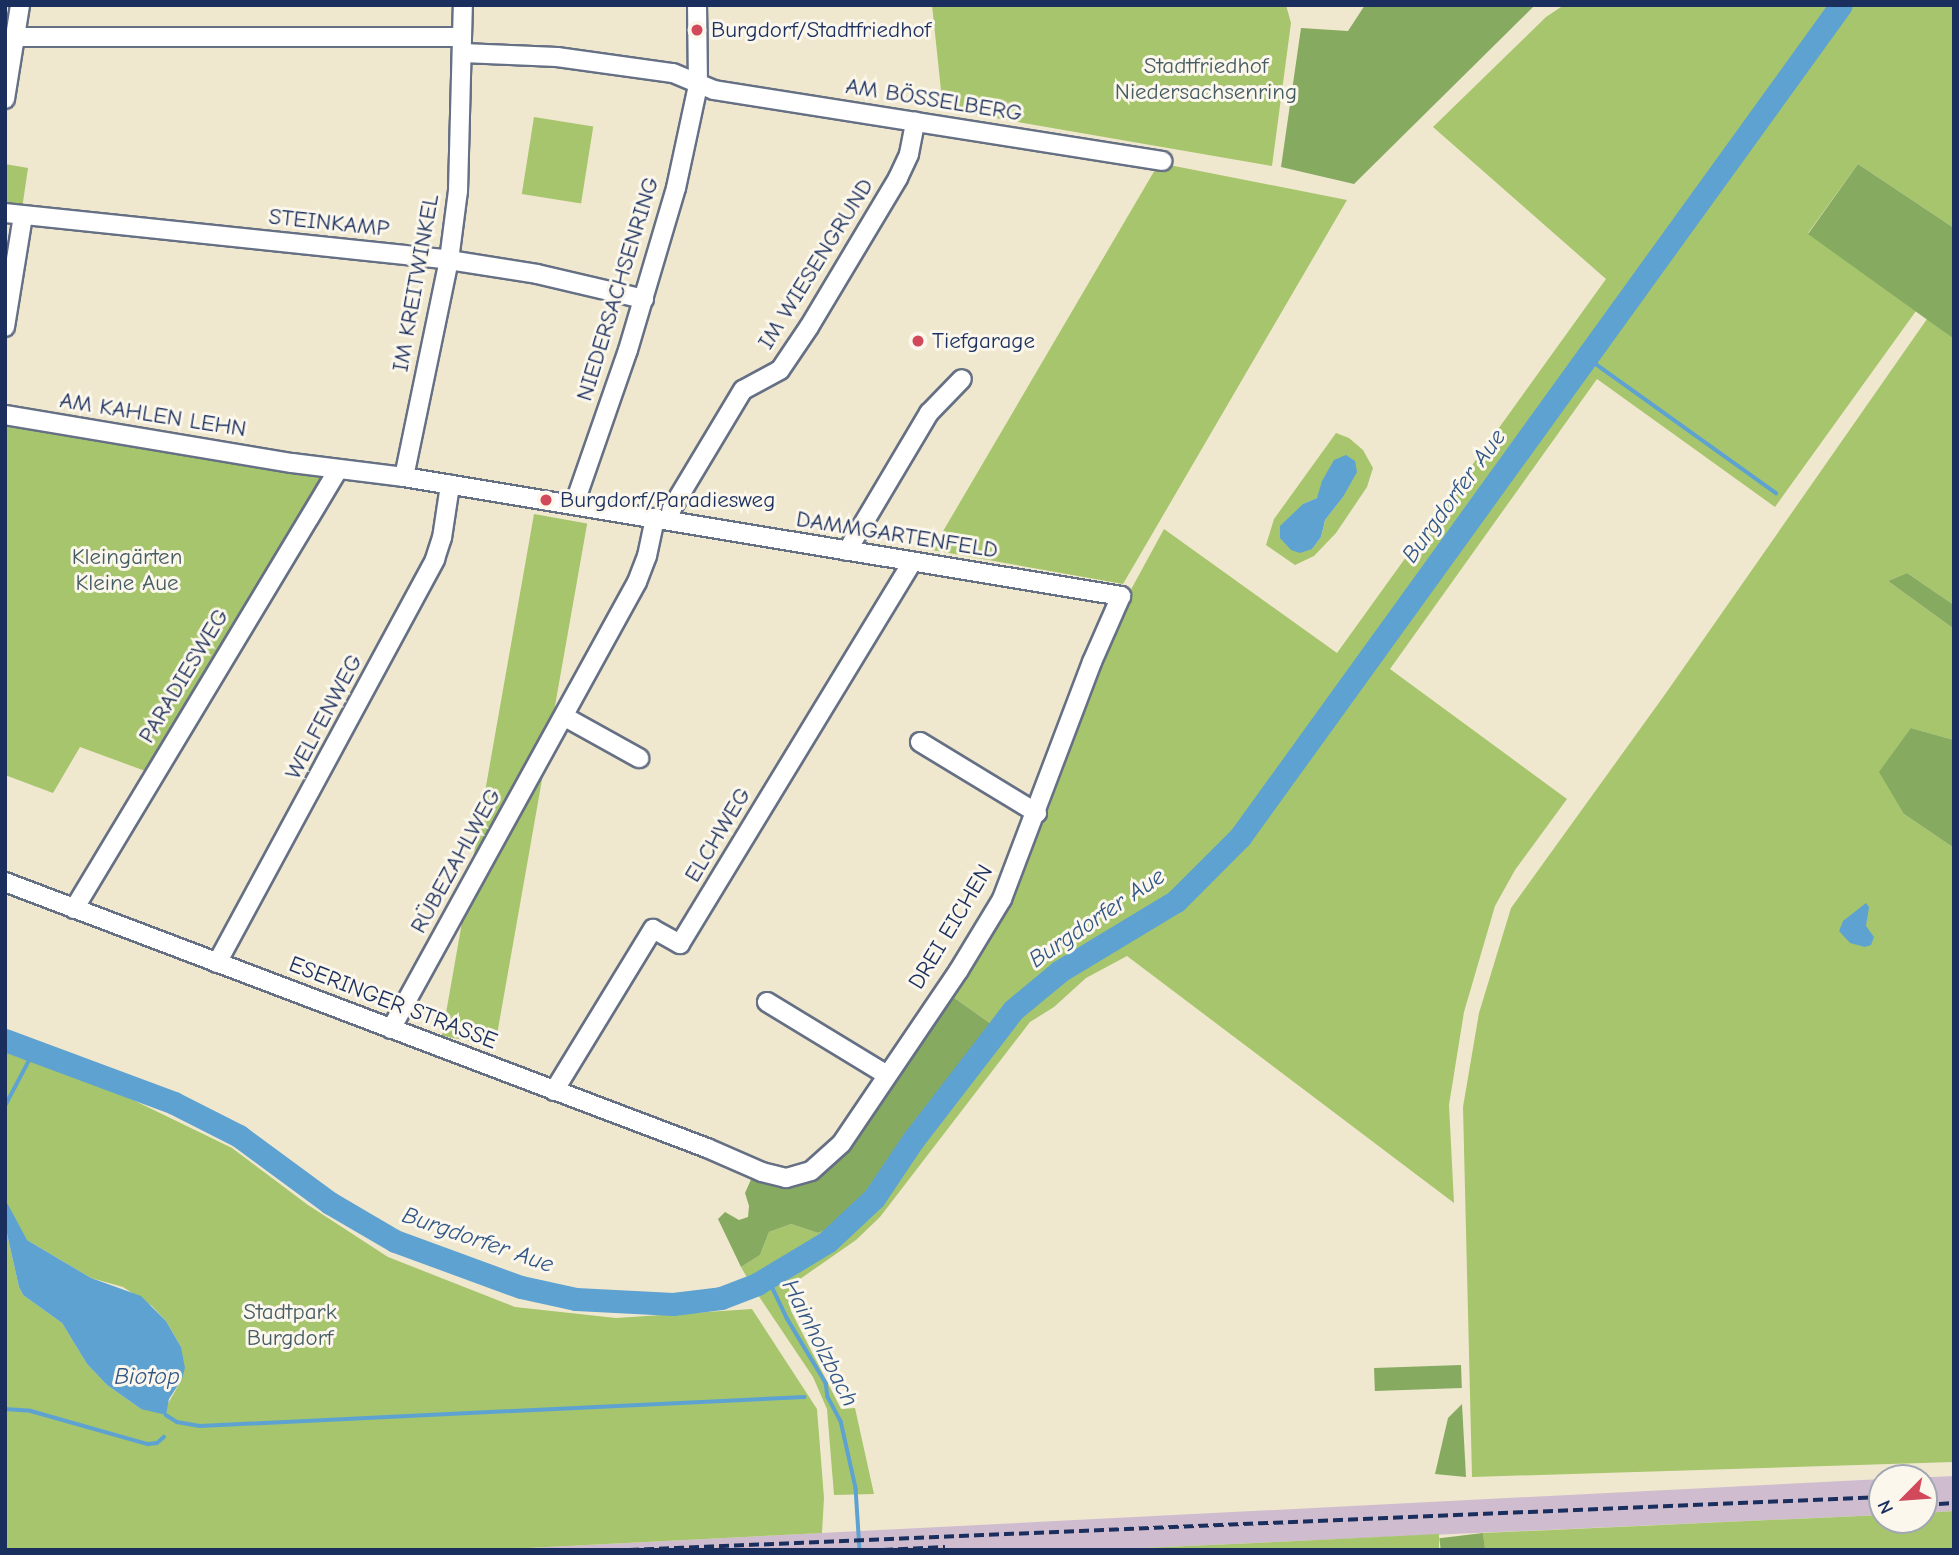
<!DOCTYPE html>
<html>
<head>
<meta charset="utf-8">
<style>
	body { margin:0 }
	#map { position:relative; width:1959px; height:1555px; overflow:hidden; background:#f0e8ce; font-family:"Comic Neue",sans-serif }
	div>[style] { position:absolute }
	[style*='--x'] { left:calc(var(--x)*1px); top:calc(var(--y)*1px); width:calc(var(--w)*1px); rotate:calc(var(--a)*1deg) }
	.industrial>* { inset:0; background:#cfbdcf }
	.green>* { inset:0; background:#a7c56c; transform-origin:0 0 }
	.forest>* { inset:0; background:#85aa60; transform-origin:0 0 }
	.water>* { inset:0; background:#5ea2d2 }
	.stream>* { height:3.5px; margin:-1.75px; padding:0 1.75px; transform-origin:1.75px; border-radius:1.75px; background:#5ea2d2 }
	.river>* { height:23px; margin:-11.5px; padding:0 11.5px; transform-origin:11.5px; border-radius:11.5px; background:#5ea2d2 }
	.roads { filter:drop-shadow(2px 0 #667085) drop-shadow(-2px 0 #667085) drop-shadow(0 2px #667085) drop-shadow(0 -2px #667085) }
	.minor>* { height:18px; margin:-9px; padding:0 9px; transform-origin:9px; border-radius:9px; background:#fff }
	.rail>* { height:3.5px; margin-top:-1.75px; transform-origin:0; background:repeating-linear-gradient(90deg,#1b2f5e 0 10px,transparent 0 15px) }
	.dots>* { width:19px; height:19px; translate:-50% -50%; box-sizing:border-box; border:4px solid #fbf7ec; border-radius:50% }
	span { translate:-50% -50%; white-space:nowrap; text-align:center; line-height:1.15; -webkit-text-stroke:6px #fbf7ec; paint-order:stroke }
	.poi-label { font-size:23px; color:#1b2f5e }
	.left { translate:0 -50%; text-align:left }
	.park-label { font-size:23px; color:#455c62 }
	.street-label { font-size:23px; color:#1b2f5e }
	.water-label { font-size:24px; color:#325787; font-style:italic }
	.frame { position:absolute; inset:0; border:7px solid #1b2f5e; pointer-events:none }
	.north { position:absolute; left:1868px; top:1464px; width:70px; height:70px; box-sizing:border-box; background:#fbf7ec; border:2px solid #a1a7b3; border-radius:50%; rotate:245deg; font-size:19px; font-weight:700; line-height:28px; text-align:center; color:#1b2f5e }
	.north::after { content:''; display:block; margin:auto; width:24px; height:32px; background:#d1495b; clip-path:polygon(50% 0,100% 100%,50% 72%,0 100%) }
</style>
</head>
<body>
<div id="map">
	<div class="industrial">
		<i style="clip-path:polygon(1954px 1476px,1954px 1511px,1924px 1513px,1924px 1478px,1911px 1478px)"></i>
		<i style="clip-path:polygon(1882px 1479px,1882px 1515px,1097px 1550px,487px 1550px)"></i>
	</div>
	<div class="green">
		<i style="clip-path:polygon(932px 5px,1286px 5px,1291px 23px,1272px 166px,943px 109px)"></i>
		<i style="clip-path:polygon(1564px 5px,1832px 5px,1355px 667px,1224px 841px,1163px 900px,1054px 968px,991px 1024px,946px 992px,1008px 902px,1049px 808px,1110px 628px,1164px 529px,1337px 653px,1606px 279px,1433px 127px,1546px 17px)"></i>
		<i style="clip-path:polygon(1846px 5px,1954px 5px,1954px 228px,1858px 164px,1808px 233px,1916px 311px,1775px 507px,1597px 379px,1390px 669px,1567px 799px,1515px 870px,1495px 906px,1464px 1012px,1449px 1105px,1454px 1203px,1127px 956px,1086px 978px,1054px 1007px,1030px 1022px,880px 1217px,856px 1240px,800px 1279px,787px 1293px,791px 1311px,841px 1409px,855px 1408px,874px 1494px,834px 1495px,827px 1409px,813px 1377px,756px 1292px,829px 1247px,876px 1202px,1017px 1013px,1060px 977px,1124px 942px,1179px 904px,1245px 839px)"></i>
		<i style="left:534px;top:117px;width:60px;height:78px;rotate:9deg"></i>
		<i style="clip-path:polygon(1159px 163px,1347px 200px,1123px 584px,932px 550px)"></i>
		<i style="clip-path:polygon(5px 164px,28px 168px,22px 209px,5px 206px)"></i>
		<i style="clip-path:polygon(1927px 319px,1954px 339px,1954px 605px,1907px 573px,1888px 581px,1954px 629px,1954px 740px,1911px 728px,1904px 814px,1954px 848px,1954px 1462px,1472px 1477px,1463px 1107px,1479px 1013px,1511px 908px,1666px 693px)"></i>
		<i style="clip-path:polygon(5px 425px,327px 476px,148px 772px,80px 747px,53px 793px,5px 775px)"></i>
		<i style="clip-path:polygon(evenodd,1336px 433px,1349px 438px,1363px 450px,1373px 468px,1367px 487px,1336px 533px,1314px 556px,1295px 565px,1266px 545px,1274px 519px,1336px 433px,1321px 492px,1343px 497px,1325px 520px,1321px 537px,1312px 549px,1303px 504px,1317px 498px,1321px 492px)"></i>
		<i style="left:534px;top:514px;width:54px;height:530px;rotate:10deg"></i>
		<i style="clip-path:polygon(5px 1052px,127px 1097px,232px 1148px,308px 1205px,388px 1257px,515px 1307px,616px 1318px,752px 1309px,817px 1409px,824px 1498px,822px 1533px,487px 1550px,5px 1550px,5px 1225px,19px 1287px,23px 1295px,62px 1323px,87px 1364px,107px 1385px,141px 1409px,166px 1407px,182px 1379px,181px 1347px,166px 1321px,152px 1306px,123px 1287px,91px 1278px,27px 1240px,21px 1233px,5px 1199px)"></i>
		<i style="clip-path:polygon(791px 1224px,818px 1233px,833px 1227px,814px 1242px,749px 1281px,741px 1267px,760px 1255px,769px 1232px)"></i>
		<i style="clip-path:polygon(1954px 1511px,1954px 1550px,1485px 1550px,1483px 1533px,1882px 1515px,1882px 1520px,1924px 1520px,1924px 1513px)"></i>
		<i style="clip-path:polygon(1439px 1534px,1439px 1550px,1097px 1550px,1297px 1541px)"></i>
	</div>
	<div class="forest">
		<i style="clip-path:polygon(1365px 5px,1533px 7px,1354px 184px,1281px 167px,1301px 28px,1348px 31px)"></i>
		<i style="clip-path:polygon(1858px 164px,1954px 228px,1954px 339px,1808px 234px)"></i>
		<i style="clip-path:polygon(1907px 573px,1954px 605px,1954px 629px,1888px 581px)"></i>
		<i style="clip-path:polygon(1911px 728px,1954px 740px,1954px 848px,1904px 814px,1879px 772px)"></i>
		<i style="clip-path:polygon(946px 992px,991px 1024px,942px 1086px,861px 1202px,833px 1227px,818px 1233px,791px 1224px,769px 1232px,760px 1255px,741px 1267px,718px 1219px,725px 1212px,739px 1220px,748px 1217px,749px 1206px,745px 1193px,753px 1175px,815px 1176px)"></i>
		<i style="left:1461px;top:1365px;width:23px;height:87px;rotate:88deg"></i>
		<i style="clip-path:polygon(1462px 1404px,1466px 1477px,1435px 1474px,1448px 1418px)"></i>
		<i style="left:1483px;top:1533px;width:17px;height:44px;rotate:83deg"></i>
	</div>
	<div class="water">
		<i style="clip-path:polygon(1346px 455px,1355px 461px,1357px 472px,1343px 497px,1325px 520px,1321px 537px,1312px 549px,1300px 553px,1291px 550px,1280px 538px,1280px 526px,1303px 504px,1317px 498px,1322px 481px,1334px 460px)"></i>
		<i style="clip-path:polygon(1866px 903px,1869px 907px,1866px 926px,1874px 937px,1871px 945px,1865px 947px,1850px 943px,1839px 931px,1843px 921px)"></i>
		<i style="clip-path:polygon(5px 1199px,27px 1240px,91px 1278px,141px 1296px,166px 1321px,181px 1347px,185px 1368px,182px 1379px,169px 1399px,166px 1415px,141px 1409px,107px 1385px,87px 1364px,62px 1323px,23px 1295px,19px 1287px,5px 1225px)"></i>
	</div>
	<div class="stream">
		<i style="--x:1586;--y:357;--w:234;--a:35.6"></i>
		<i style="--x:5;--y:1106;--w:62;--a:-62.2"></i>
		<i style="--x:767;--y:1276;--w:47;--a:64.5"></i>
		<i style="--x:787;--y:1318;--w:76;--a:59"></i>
		<i style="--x:826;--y:1383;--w:14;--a:82"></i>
		<i style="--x:828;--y:1397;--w:27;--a:62"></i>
		<i style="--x:841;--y:1421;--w:69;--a:77.4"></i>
		<i style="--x:856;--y:1488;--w:62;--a:86.3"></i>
		<i style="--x:5;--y:1409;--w:26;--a:4"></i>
		<i style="--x:31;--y:1411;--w:122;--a:15.8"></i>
		<i style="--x:148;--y:1444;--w:9;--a:-6"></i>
		<i style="--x:157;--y:1443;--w:9;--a:-41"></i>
		<i style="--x:166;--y:1415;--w:13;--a:32"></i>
		<i style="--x:177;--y:1422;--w:23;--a:10"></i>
		<i style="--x:200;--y:1426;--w:605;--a:-2.75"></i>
	</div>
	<div class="river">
		<i style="--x:5;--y:1040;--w:180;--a:20.4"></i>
		<i style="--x:174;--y:1103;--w:73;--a:26.9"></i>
		<i style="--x:239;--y:1136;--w:113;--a:36.4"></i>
		<i style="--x:330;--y:1203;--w:75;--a:30.3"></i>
		<i style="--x:395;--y:1241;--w:134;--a:20.1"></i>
		<i style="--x:521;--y:1287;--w:56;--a:12.3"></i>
		<i style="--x:576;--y:1299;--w:97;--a:3"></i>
		<i style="--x:673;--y:1304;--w:48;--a:-7.1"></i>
		<i style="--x:721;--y:1298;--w:39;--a:-21"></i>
		<i style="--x:757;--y:1284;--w:82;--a:-31"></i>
		<i style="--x:827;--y:1242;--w:64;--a:-43.1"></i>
		<i style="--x:874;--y:1198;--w:70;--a:-56.1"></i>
		<i style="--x:913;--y:1140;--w:164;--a:-52.4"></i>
		<i style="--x:1013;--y:1010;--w:61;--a:-39.7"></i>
		<i style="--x:1060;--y:971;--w:135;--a:-31.1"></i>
		<i style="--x:1176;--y:901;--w:91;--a:-45"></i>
		<i style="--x:1240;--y:837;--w:1026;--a:-54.16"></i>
	</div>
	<div class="roads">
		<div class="minor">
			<i style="--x:14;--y:37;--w:448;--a:0"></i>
			<i style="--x:463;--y:53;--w:94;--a:2.4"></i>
			<i style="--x:557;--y:57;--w:117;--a:7.9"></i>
			<i style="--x:673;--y:73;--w:44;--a:22.5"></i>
			<i style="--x:714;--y:90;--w:454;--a:9"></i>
			<i style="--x:5;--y:99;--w:95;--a:-80.9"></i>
			<i style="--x:5;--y:213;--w:446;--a:6"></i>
			<i style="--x:449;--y:260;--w:89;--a:9"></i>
			<i style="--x:537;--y:274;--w:110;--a:13.2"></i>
			<i style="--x:5;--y:327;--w:112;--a:-80.8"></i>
			<i style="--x:5;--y:415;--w:291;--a:9.5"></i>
			<i style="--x:292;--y:463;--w:113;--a:7.1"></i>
			<i style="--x:404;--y:477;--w:727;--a:9.42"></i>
			<i style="--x:1121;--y:596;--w:72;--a:113.7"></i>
			<i style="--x:1092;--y:662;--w:254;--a:110.8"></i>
			<i style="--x:1002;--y:899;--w:83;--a:121.2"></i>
			<i style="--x:959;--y:970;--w:210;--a:124.1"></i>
			<i style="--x:841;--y:1144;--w:40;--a:138"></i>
			<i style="--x:811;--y:1171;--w:26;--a:164"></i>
			<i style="--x:786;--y:1178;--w:25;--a:-166"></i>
			<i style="--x:762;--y:1172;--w:60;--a:-156.4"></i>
			<i style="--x:707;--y:1148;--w:751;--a:-159.25"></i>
			<i style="--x:404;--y:477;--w:222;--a:-78.3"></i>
			<i style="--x:449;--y:260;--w:70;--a:-82.6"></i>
			<i style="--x:458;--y:191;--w:186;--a:-88.5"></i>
			<i style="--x:574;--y:505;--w:164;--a:-70.8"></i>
			<i style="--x:628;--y:350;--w:169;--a:-73.5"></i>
			<i style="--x:676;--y:188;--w:105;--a:-77.9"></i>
			<i style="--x:698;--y:85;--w:80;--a:-90.7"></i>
			<i style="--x:669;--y:520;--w:12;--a:-76"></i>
			<i style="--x:672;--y:508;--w:138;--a:-59"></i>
			<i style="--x:743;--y:390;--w:42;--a:-28.4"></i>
			<i style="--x:780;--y:370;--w:52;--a:-56"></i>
			<i style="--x:809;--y:327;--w:174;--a:-59.1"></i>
			<i style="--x:898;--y:178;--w:26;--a:-65"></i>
			<i style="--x:909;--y:154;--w:33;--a:-79"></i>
			<i style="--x:847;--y:551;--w:161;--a:-59.3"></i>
			<i style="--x:929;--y:413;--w:47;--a:-45.9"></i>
			<i style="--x:565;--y:717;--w:85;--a:29"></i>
			<i style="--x:920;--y:742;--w:137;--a:31.3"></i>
			<i style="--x:74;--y:909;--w:512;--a:-58.98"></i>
			<i style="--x:217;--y:963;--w:459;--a:-61.6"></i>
			<i style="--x:435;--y:559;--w:22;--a:-72"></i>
			<i style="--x:442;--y:538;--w:54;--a:-81.4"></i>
			<i style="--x:767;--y:1002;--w:140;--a:31.3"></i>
			<i style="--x:391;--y:1029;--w:510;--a:-61.17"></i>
			<i style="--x:637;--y:582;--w:28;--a:-69"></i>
			<i style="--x:647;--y:556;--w:39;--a:-78"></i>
			<i style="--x:554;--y:1091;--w:190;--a:-58.6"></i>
			<i style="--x:653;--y:929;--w:31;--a:29"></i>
			<i style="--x:680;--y:944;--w:447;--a:-58.7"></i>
		</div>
	</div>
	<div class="rail">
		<i style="--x:1924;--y:1505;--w:30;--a:-4"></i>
		<i style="--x:629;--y:1550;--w:1254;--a:-2.42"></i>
		<i style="--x:883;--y:1550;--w:62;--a:-2.8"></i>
	</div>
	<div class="dots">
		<i style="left:697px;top:30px;background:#d1495b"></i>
		<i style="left:918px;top:341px;background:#d1495b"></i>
		<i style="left:546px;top:500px;background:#d1495b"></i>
	</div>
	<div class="poi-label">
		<span class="left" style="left:711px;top:30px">Burgdorf/Stadtfriedhof</span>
		<span class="left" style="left:932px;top:341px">Tiefgarage</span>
		<span class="left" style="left:560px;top:500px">Burgdorf/Paradiesweg</span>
	</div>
	<div class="park-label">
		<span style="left:1206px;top:79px">Stadtfriedhof<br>Niedersachsenring</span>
		<span style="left:127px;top:570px">Kleingärten<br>Kleine Aue</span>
		<span style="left:290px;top:1325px">Stadtpark<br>Burgdorf</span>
	</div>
	<div class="street-label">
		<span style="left:934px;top:100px;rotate:9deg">AM BÖSSELBERG</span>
		<span style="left:329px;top:223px;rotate:6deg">STEINKAMP</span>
		<span style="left:816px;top:264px;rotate:-58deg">IM WIESENGRUND</span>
		<span style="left:416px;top:283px;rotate:-80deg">IM KREITWINKEL</span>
		<span style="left:618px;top:289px;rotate:-73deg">NIEDERSACHSENRING</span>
		<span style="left:153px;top:415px;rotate:9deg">AM KAHLEN LEHN</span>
		<span style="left:897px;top:535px;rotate:9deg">DAMMGARTENFELD</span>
		<span style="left:184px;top:676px;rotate:-59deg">PARADIESWEG</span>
		<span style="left:324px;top:717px;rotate:-62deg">WELFENWEG</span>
		<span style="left:718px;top:835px;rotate:-59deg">ELCHWEG</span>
		<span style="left:456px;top:861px;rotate:-61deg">RÜBEZAHLWEG</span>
		<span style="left:951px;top:927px;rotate:-59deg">DREI EICHEN</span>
		<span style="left:393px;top:1003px;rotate:21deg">ESERINGER STRASSE</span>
	</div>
	<div class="water-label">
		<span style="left:1454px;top:496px;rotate:-54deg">Burgdorfer Aue</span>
		<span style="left:1097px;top:918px;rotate:-34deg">Burgdorfer Aue</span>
		<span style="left:478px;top:1240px;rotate:19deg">Burgdorfer Aue</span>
		<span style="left:820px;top:1343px;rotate:63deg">Hainholzbach</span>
		<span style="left:147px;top:1377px">Biotop</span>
	</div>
	<div class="frame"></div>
	<div class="north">N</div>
</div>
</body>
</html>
